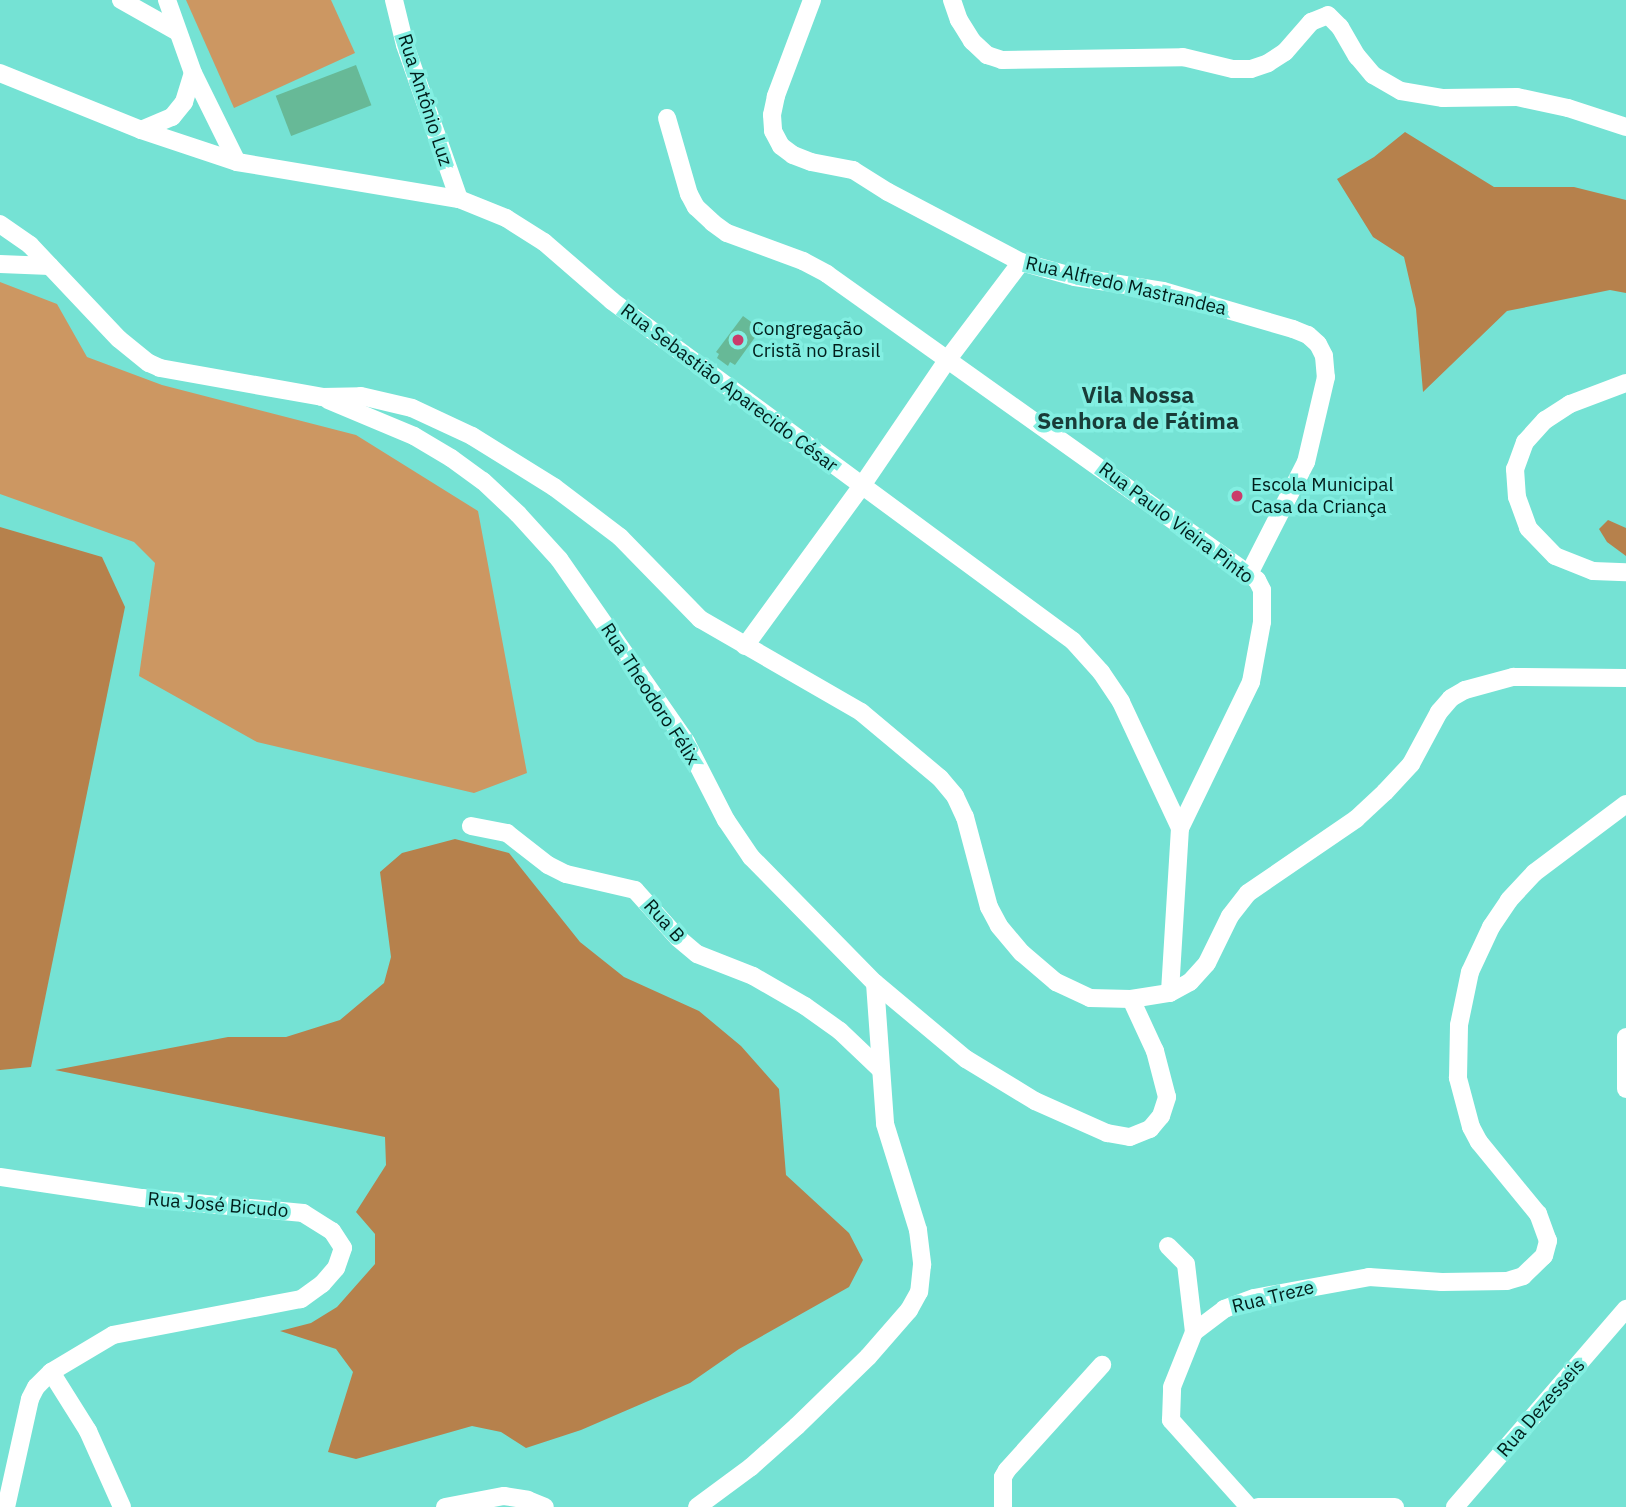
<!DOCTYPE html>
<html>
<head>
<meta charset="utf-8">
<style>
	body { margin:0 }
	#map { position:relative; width:1626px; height:1507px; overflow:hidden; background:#75e2d4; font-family:"IBM Plex Sans",sans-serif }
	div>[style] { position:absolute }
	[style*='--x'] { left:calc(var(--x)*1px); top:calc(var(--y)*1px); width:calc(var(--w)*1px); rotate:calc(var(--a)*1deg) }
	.green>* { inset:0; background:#cc9762 }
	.forest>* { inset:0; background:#b6814c }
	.building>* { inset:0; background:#67b997; transform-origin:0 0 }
	.street>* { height:18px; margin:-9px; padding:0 9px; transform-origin:9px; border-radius:9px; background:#fff }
	.dots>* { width:19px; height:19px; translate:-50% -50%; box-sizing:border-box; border:4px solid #83efe2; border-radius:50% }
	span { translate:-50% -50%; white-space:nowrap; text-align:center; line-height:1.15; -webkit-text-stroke:7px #83efe2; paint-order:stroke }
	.street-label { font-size:19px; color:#001e1b }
	.poi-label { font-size:19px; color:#001e1b }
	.left { translate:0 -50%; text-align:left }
	.quarter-label { font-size:23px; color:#193c38; font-weight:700 }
</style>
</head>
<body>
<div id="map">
	<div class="green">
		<i style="clip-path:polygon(186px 0,331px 0,355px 53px,234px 108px)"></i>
		<i style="clip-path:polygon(0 282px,57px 304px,87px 357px,162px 385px,356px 435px,478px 511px,527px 773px,474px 793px,257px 742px,139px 676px,155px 563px,134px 542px,0 494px)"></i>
	</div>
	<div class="forest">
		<i style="clip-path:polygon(1405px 132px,1494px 187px,1574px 187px,1626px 200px,1626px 293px,1610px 290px,1507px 311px,1423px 392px,1416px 309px,1404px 257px,1373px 237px,1337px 179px,1374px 157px)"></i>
		<i style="clip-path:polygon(1608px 520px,1626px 528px,1626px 556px,1607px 542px,1599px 529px)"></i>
		<i style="clip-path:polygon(0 527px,102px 557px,125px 607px,31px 1067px,0 1070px)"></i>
		<i style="clip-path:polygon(455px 839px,509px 853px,580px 942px,624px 977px,699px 1011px,741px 1046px,779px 1089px,786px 1175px,849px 1233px,863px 1260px,849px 1287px,739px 1349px,690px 1383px,581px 1430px,526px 1448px,501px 1432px,472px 1426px,356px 1459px,328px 1452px,353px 1372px,336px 1349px,280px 1331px,311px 1323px,337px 1307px,375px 1264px,375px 1234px,356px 1212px,386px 1165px,385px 1137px,55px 1070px,228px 1037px,286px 1037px,340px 1020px,384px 983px,391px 957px,380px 872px,402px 853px)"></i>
	</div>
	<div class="building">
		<i style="left:356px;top:65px;width:43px;height:86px;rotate:69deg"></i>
		<i style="clip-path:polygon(743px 316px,761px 329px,735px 365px,730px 362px,728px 366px,717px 358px,719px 354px,716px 352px)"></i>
	</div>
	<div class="street">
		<i style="--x:121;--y:0;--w:63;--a:29.4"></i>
		<i style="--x:167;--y:0;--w:77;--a:70.4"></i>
		<i style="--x:193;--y:73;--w:99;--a:63.7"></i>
		<i style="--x:394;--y:0;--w:46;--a:76.3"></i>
		<i style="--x:405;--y:45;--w:163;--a:70.7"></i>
		<i style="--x:812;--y:0;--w:103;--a:110.6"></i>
		<i style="--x:776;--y:96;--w:19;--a:102"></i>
		<i style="--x:772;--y:115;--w:16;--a:86"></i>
		<i style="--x:773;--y:131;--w:17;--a:62"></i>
		<i style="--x:781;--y:146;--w:15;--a:37"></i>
		<i style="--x:793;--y:155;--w:19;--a:21"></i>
		<i style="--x:811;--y:162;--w:43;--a:10.8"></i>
		<i style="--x:853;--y:170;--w:41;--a:32.2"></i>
		<i style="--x:888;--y:192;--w:150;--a:27.8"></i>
		<i style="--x:1021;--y:262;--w:56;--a:15.5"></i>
		<i style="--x:1075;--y:277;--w:89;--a:9"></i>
		<i style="--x:1163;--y:291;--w:135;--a:16.3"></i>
		<i style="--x:1293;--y:329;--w:16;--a:22"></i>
		<i style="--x:1308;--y:335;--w:13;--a:42"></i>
		<i style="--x:1318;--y:344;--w:13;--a:63"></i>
		<i style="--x:1324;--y:356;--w:21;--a:85"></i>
		<i style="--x:1326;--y:377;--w:87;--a:103.2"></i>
		<i style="--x:1306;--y:462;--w:123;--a:117"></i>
		<i style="--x:952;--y:0;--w:21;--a:71"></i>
		<i style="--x:959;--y:20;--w:25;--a:58"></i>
		<i style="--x:972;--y:41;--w:21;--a:43"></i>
		<i style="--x:987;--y:55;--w:16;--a:18"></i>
		<i style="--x:1002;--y:60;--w:181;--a:-0.9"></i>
		<i style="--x:1183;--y:57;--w:51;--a:13.5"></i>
		<i style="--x:1233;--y:69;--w:18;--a:0"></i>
		<i style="--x:1251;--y:69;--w:18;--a:-19"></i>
		<i style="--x:1268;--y:63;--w:20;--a:-33"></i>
		<i style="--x:1285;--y:52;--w:40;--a:-49"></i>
		<i style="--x:1311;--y:22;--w:18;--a:-22"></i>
		<i style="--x:1328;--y:15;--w:17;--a:45"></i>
		<i style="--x:1340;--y:27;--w:34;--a:60"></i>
		<i style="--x:1357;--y:56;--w:25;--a:50"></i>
		<i style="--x:1373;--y:75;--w:32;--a:30"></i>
		<i style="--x:1401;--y:91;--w:43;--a:9.5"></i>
		<i style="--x:1443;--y:98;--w:74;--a:-0.8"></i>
		<i style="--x:1517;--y:97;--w:52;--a:12.2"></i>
		<i style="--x:1568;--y:108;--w:61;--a:18.1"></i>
		<i style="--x:0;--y:73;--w:152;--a:22"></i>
		<i style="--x:141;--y:130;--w:101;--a:18.4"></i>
		<i style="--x:237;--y:162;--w:225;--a:9.5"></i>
		<i style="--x:459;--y:199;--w:51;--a:22"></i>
		<i style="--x:506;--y:218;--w:45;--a:32.3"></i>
		<i style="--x:544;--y:242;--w:90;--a:40.9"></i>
		<i style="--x:612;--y:301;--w:573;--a:36.41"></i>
		<i style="--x:1073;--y:641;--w:42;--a:47.9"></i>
		<i style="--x:1101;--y:672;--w:36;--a:56"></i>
		<i style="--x:1121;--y:702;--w:139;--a:64.9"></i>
		<i style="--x:1180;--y:828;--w:165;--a:93.5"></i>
		<i style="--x:667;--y:118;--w:79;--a:73.9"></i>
		<i style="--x:689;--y:194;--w:15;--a:62"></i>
		<i style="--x:696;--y:207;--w:23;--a:43"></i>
		<i style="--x:713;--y:223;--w:17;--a:36"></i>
		<i style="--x:727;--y:233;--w:81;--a:20.2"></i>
		<i style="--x:803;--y:261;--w:27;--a:28"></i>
		<i style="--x:827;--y:274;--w:528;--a:35.44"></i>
		<i style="--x:1257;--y:580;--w:11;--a:63"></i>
		<i style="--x:1262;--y:590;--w:32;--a:90"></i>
		<i style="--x:1262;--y:622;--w:61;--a:100.4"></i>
		<i style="--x:1251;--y:682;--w:162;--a:115.9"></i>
		<i style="--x:141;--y:130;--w:34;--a:-23"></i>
		<i style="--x:172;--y:117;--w:19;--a:-51"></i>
		<i style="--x:184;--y:102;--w:30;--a:-73"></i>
		<i style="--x:0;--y:224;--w:37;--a:35"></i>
		<i style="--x:30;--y:245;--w:129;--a:46.6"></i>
		<i style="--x:119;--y:339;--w:38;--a:39"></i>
		<i style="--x:149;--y:363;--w:12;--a:24"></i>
		<i style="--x:160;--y:368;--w:165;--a:10.1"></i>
		<i style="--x:322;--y:397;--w:39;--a:-1"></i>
		<i style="--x:361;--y:396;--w:52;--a:13.2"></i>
		<i style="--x:412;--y:408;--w:66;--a:25"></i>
		<i style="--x:472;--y:436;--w:97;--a:31.9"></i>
		<i style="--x:554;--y:487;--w:83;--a:37.1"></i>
		<i style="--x:620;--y:537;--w:115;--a:45.7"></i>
		<i style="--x:700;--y:619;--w:186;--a:30"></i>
		<i style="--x:861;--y:712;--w:103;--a:39.9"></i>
		<i style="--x:940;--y:778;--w:23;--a:50"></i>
		<i style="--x:955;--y:796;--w:23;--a:65"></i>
		<i style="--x:965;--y:817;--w:93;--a:75.1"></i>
		<i style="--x:989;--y:907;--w:21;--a:62"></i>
		<i style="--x:999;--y:926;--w:35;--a:50"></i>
		<i style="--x:1022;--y:953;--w:45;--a:40.5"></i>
		<i style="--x:1056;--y:982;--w:38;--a:25"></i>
		<i style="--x:1090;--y:998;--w:41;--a:1.4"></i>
		<i style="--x:1131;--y:999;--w:39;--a:-9"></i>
		<i style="--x:1170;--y:993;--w:23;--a:-29"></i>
		<i style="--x:1190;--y:982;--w:25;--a:-48"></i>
		<i style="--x:1207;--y:963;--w:52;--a:-63.9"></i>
		<i style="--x:1230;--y:916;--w:29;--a:-52"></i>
		<i style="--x:1248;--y:893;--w:131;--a:-34.4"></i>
		<i style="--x:1356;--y:819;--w:40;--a:-43"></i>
		<i style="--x:1385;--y:792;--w:38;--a:-47"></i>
		<i style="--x:1411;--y:764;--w:59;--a:-61.7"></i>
		<i style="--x:1439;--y:712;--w:18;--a:-49"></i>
		<i style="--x:1451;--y:698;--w:16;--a:-30"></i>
		<i style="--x:1465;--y:690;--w:50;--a:-15.2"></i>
		<i style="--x:1513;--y:677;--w:113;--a:0.5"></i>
		<i style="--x:0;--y:264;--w:50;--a:2.3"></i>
		<i style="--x:1626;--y:383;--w:60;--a:159.4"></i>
		<i style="--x:1570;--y:404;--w:30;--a:147"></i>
		<i style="--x:1545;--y:420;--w:30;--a:132"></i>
		<i style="--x:1525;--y:442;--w:29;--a:110"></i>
		<i style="--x:1515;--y:469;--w:28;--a:86"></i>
		<i style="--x:1517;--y:497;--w:33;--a:70"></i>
		<i style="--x:1528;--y:528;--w:39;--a:46"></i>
		<i style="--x:1555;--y:556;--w:41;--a:21.5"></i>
		<i style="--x:1593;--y:571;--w:33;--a:2"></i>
		<i style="--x:328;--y:400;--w:93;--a:22.7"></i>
		<i style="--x:414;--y:436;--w:43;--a:30.7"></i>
		<i style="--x:451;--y:458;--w:39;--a:36"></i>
		<i style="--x:483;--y:481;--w:48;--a:43.3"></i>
		<i style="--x:518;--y:514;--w:61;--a:47.7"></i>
		<i style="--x:559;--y:559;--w:223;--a:55.2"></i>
		<i style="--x:686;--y:742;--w:88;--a:62.9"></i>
		<i style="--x:726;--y:820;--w:45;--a:56"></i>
		<i style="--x:751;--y:857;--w:177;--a:45.5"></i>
		<i style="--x:875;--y:983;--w:141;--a:85.9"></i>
		<i style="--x:885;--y:1124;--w:111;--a:72.7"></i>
		<i style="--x:918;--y:1230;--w:35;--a:83"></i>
		<i style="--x:922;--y:1265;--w:27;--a:96"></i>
		<i style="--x:919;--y:1292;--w:21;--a:119"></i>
		<i style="--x:909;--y:1310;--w:62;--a:131.1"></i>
		<i style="--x:868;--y:1357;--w:99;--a:135.8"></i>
		<i style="--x:797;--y:1426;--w:62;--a:138.3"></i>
		<i style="--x:751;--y:1467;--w:67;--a:143.5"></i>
		<i style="--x:745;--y:646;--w:197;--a:-53.9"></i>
		<i style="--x:861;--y:487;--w:155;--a:-55.8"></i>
		<i style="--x:948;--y:359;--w:121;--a:-53"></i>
		<i style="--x:471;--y:826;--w:37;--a:11"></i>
		<i style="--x:507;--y:833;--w:52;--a:38"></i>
		<i style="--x:548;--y:865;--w:20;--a:27"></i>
		<i style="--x:566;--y:874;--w:71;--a:13.1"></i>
		<i style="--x:635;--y:890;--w:64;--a:48.1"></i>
		<i style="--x:678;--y:938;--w:25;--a:40"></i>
		<i style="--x:697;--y:954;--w:60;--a:21.4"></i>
		<i style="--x:753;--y:976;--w:60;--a:30"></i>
		<i style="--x:805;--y:1006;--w:43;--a:35.5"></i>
		<i style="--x:840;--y:1031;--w:54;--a:43.5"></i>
		<i style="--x:875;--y:983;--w:119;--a:39.9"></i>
		<i style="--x:966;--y:1059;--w:81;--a:31.3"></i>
		<i style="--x:1035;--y:1101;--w:79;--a:24"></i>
		<i style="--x:1107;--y:1133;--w:23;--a:10"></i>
		<i style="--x:1130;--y:1137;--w:22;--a:-22"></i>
		<i style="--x:1150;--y:1129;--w:17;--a:-50"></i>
		<i style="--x:1161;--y:1116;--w:20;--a:-72"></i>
		<i style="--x:1167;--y:1097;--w:48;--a:-104.6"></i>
		<i style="--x:1155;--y:1051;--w:57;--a:-114.8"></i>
		<i style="--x:1626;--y:1037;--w:52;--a:90"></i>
		<i style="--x:0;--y:1177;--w:144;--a:8.4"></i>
		<i style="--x:142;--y:1198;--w:162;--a:5.3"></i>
		<i style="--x:303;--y:1213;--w:34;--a:32"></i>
		<i style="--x:332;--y:1231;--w:20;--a:57"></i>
		<i style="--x:343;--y:1248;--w:21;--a:109"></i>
		<i style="--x:336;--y:1268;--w:21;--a:131"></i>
		<i style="--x:322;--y:1284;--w:26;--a:144"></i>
		<i style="--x:301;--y:1299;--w:191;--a:169.2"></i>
		<i style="--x:113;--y:1335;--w:72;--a:149.2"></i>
		<i style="--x:51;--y:1372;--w:21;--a:135"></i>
		<i style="--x:36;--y:1387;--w:13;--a:117"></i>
		<i style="--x:30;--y:1399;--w:111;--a:102.5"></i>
		<i style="--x:1168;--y:1246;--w:25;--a:45"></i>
		<i style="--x:1186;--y:1264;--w:68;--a:83.3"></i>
		<i style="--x:51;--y:1372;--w:70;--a:57.9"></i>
		<i style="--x:88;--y:1431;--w:83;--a:65.9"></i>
		<i style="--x:445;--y:1507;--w:60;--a:-10.6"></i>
		<i style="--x:504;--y:1496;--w:24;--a:9"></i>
		<i style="--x:528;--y:1500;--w:18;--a:22"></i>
		<i style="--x:1003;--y:1507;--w:30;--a:-90"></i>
		<i style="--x:1003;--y:1477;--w:8;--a:-60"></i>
		<i style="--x:1007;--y:1470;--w:142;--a:-47.9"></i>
		<i style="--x:1249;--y:1507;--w:117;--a:-131.9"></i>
		<i style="--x:1171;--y:1420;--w:33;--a:-88"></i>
		<i style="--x:1172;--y:1387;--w:59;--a:-68.2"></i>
		<i style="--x:1194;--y:1332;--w:38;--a:-37"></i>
		<i style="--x:1224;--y:1309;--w:32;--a:-20"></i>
		<i style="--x:1254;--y:1298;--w:117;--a:-10.3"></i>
		<i style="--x:1369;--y:1277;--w:73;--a:3.9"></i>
		<i style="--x:1442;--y:1282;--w:65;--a:-0.9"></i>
		<i style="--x:1507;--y:1281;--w:17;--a:-17"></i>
		<i style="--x:1523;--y:1276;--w:29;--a:-44"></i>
		<i style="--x:1544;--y:1256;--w:16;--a:-75"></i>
		<i style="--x:1548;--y:1241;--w:29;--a:-110"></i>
		<i style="--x:1538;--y:1214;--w:93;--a:-129.3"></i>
		<i style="--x:1479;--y:1142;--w:17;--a:-118"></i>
		<i style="--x:1471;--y:1127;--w:51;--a:-104.9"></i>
		<i style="--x:1458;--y:1078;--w:53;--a:-88.9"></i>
		<i style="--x:1459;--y:1025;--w:54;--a:-78.3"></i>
		<i style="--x:1470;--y:972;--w:50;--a:-65"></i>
		<i style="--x:1491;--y:927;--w:32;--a:-56"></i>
		<i style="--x:1509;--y:900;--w:37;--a:-47"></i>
		<i style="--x:1534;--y:873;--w:115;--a:-36.9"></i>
		<i style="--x:1258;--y:1507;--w:137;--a:0"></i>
		<i style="--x:1455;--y:1507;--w:262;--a:-49.2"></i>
	</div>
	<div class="dots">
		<i style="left:738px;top:340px;background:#ca3c6b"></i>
		<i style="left:1237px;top:496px;background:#ca3c6b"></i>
	</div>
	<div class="street-label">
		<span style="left:425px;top:100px;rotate:72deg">Rua Antônio Luz</span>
		<span style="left:1126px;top:286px;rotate:13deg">Rua Alfredo Mastrandea</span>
		<span style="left:729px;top:388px;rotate:37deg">Rua Sebastião Aparecido César</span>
		<span style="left:1176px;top:523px;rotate:37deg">Rua Paulo Vieira Pinto</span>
		<span style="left:650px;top:694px;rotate:57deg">Rua Theodoro Félix</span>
		<span style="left:664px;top:921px;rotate:48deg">Rua B</span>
		<span style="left:218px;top:1205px;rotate:5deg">Rua José Bicudo</span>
		<span style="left:1273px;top:1297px;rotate:-14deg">Rua Treze</span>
		<span style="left:1541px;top:1408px;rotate:-49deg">Rua Dezesseis</span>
	</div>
	<div class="poi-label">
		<span class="left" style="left:752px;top:340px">Congregação<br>Cristã no Brasil</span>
		<span class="left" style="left:1251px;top:496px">Escola Municipal<br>Casa da Criança</span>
	</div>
	<div class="quarter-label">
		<span style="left:1138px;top:407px">Vila Nossa<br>Senhora de Fátima</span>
	</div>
</div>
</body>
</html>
